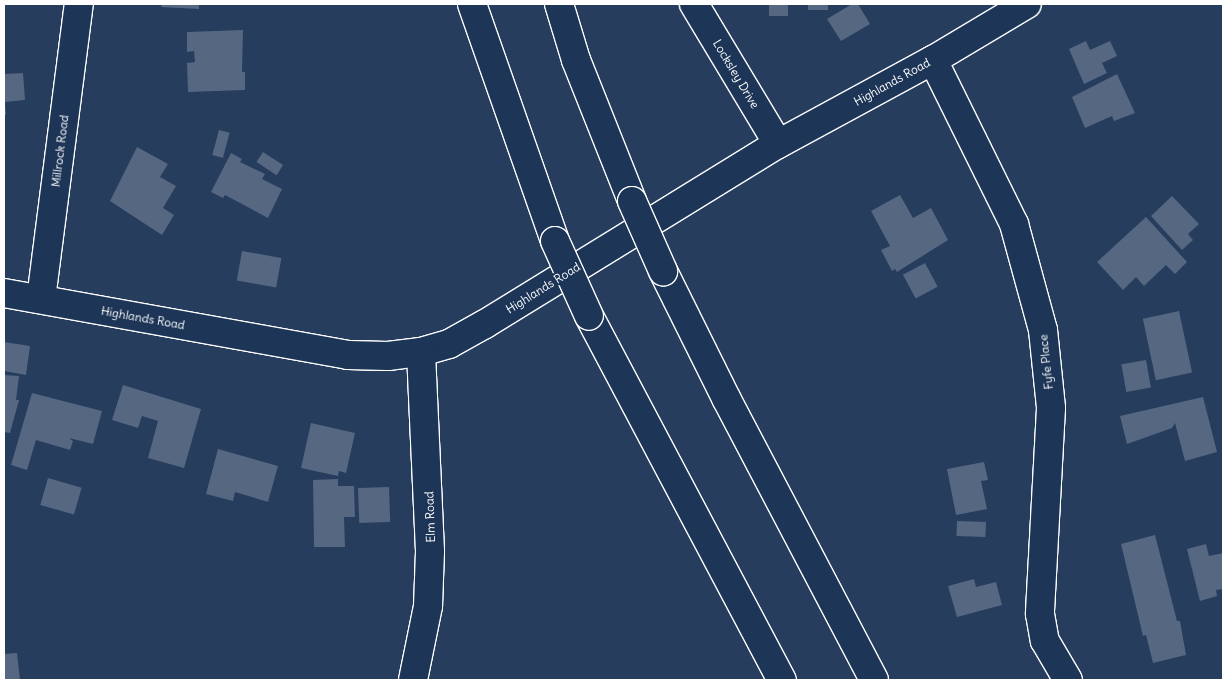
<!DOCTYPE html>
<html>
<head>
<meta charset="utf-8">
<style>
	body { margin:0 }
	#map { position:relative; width:1227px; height:684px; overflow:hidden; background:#263d5e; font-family:Delius,sans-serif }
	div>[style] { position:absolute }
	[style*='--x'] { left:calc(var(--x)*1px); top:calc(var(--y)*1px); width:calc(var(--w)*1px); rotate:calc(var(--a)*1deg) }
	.building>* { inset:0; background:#556781; transform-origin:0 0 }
	.roads { filter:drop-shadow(1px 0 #fff) drop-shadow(-1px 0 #fff) drop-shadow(0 1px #fff) drop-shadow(0 -1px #fff) }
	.minor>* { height:28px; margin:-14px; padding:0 14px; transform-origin:14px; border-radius:14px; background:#1d3557 }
	.highway>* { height:28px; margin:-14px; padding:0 14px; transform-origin:14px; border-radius:14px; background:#1d3557 }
	.bridges { filter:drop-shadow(1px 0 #fff) drop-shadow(-1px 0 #fff) drop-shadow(0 1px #fff) drop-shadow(0 -1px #fff) }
	.highway-bridge>* { height:28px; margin:-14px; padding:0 14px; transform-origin:14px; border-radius:14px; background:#1d3557 }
	span { translate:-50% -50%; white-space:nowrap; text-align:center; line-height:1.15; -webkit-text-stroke:4px #1d3557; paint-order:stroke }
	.street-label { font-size:12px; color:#fff }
	.frame { position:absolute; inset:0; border:5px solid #fff; pointer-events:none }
</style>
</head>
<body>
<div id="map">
	<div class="building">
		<i style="clip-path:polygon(162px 4px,199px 4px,199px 9px,161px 7px)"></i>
		<i style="left:769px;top:4px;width:19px;height:12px"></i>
		<i style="left:808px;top:4px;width:20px;height:6px"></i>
		<i style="clip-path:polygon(852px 4px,858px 4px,870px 24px,841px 41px,827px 19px)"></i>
		<i style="clip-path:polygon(243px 30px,242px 72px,245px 72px,245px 90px,188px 92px,187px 63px,195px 62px,194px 51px,187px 52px,187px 32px)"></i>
		<i style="clip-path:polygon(1086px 41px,1090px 50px,1110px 41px,1117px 56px,1102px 63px,1107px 73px,1084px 84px,1069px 49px)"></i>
		<i style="clip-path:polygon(23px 73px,25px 100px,5px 102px,6px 115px,4px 115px,4px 74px)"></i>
		<i style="clip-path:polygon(1117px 74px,1135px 113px,1114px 121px,1112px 116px,1085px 128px,1072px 97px)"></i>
		<i style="left:219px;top:130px;width:11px;height:26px;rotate:15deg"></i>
		<i style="clip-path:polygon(137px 147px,168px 164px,160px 177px,176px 186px,163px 208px,174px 215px,162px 235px,110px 201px)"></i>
		<i style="left:263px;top:152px;width:24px;height:12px;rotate:33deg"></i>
		<i style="clip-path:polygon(231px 153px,242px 159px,240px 162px,265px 174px,262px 179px,282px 189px,268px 218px,225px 195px,223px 198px,211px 192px)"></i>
		<i style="clip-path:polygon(900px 195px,913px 218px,931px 208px,948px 240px,897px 272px,895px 269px,892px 271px,881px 250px,890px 246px,871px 211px)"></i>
		<i style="clip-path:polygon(1172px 196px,1199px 224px,1188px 234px,1193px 240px,1182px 250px,1151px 216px)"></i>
		<i style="clip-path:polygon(1146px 217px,1187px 262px,1175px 274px,1166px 265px,1144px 286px,1136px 277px,1123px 290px,1097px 262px)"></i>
		<i style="left:242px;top:251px;width:40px;height:30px;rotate:10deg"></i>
		<i style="left:925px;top:263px;width:27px;height:25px;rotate:62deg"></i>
		<i style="left:1179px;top:311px;width:63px;height:37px;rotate:78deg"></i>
		<i style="clip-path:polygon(4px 342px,30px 346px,26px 375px,4px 371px)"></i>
		<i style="left:1146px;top:360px;width:28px;height:25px;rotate:80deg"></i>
		<i style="clip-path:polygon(4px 375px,19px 376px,16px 400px,19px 400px,10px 433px,4px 432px)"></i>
		<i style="clip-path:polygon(123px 385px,201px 409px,184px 468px,148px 458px,158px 421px,142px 416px,138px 428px,112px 420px)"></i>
		<i style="clip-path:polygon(32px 393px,102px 411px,93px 444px,69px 438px,73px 441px,70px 450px,36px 440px,27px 470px,11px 465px)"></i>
		<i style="clip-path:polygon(1203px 397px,1217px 452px,1185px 461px,1175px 423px,1172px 428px,1127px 444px,1120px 416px)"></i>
		<i style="clip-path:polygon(311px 423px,355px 433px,346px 473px,339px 471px,338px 476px,301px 468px)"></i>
		<i style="clip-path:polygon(218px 449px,278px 466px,268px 502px,235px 492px,233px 501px,206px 494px)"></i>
		<i style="clip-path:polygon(984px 462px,988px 480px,981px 481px,987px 509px,956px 515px,947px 469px)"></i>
		<i style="left:48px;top:478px;width:35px;height:28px;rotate:16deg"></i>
		<i style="clip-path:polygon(338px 479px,338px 486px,354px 486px,355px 517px,344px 517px,345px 547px,314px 547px,313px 480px)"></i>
		<i style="left:389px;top:487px;width:35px;height:31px;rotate:88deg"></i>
		<i style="left:957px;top:521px;width:29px;height:15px;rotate:2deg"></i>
		<i style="clip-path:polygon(1155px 535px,1177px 621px,1180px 621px,1186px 655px,1153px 663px,1146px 635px,1143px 636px,1121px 544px)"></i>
		<i style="clip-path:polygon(1206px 544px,1209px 556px,1223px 553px,1223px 589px,1216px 590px,1217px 596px,1200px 601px,1187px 549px)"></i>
		<i style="clip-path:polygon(974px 579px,976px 587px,996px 582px,1002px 605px,957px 617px,948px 586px)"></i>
		<i style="clip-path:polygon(17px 653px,20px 680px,4px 680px,4px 654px)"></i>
	</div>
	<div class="roads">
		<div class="minor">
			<i style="--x:694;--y:4;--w:163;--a:59"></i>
			<i style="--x:933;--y:60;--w:183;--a:63.7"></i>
			<i style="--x:1014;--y:224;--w:110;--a:74.7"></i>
			<i style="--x:1043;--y:330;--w:78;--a:84.1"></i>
			<i style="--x:1051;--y:408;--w:206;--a:93.1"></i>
			<i style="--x:1040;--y:614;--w:27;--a:80"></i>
			<i style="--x:1045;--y:641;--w:45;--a:59.5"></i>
			<i style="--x:4;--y:293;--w:350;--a:10.2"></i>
			<i style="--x:348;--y:355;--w:40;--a:1.4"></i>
			<i style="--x:388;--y:356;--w:33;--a:-7"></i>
			<i style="--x:421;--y:352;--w:29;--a:-16"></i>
			<i style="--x:449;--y:344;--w:41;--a:-29.1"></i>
			<i style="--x:485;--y:324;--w:344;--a:-31.6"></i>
			<i style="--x:778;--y:144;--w:176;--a:-28.5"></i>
			<i style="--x:933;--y:60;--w:109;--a:-30.8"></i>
			<i style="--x:41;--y:299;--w:297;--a:-82.7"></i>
			<i style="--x:413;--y:680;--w:76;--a:-78.5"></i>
			<i style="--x:428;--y:606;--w:55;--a:-87.9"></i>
			<i style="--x:430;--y:551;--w:199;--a:-92.6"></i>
		</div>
		<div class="highway">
			<i style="--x:472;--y:4;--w:251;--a:70.7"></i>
			<i style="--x:559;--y:4;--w:59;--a:73.1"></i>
			<i style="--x:576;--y:60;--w:152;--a:68.3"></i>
			<i style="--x:663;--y:271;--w:142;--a:63.6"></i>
			<i style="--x:726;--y:398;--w:318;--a:62.3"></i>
			<i style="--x:589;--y:316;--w:412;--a:62.1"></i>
		</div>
	</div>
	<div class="bridges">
		<div class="highway-bridge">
			<i style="--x:632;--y:201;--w:77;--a:66.1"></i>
			<i style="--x:555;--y:241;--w:82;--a:65.6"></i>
		</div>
	</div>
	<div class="street-label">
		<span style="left:736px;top:74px;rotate:59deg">Locksley Drive</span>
		<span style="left:892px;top:82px;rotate:-29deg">Highlands Road</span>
		<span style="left:60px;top:151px;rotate:-83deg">Millrock Road</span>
		<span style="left:543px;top:288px;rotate:-32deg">Highlands Road</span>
		<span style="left:143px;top:318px;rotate:10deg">Highlands Road</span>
		<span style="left:1046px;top:362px;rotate:-96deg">Fyfe Place</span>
		<span style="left:430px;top:517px;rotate:-92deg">Elm Road</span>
	</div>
	<div class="frame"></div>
</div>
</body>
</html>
